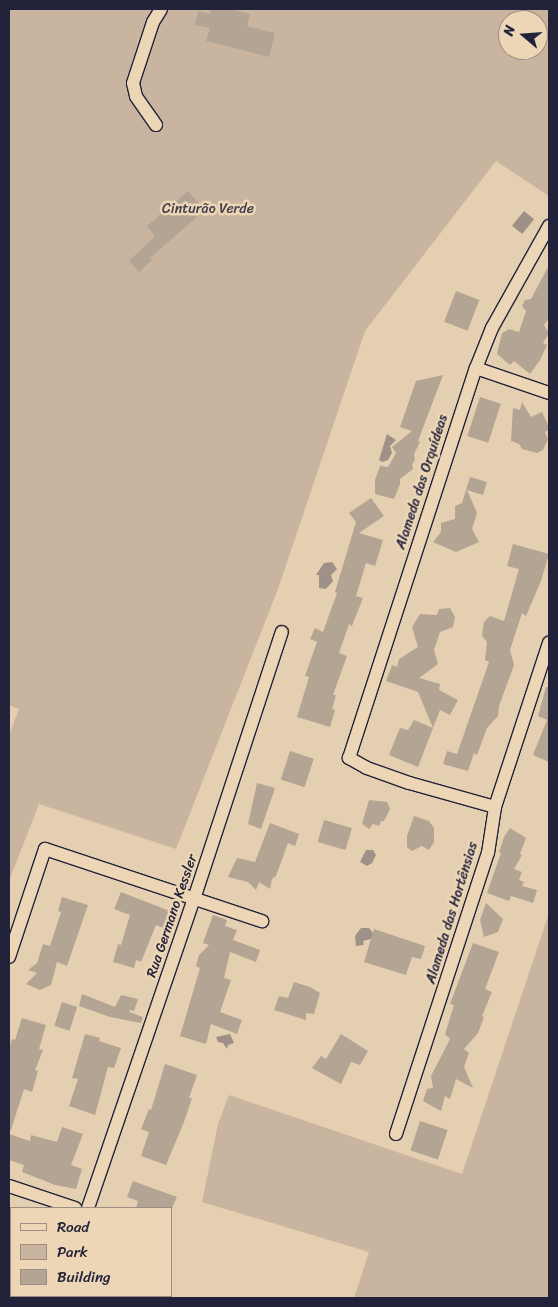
<!DOCTYPE html>
<html>
<head>
<meta charset="utf-8">
<style>
	body { margin:0 }
	#map { position:relative; width:558px; height:1307px; overflow:hidden; background:#e5cfb1; font-family:Sriracha,sans-serif }
	div>[style] { position:absolute }
	[style*='--x'] { left:calc(var(--x)*1px); top:calc(var(--y)*1px); width:calc(var(--w)*1px); rotate:calc(var(--a)*1deg) }
	.green>* { inset:0; background:#c9b59f }
	.water>* { inset:0; background:#9f9187; transform-origin:0 0 }
	.building>* { inset:0; background:#b4a493; transform-origin:0 0 }
	.roads { filter:drop-shadow(1px 0 #22223b) drop-shadow(-1px 0 #22223b) drop-shadow(0 1px #22223b) drop-shadow(0 -1px #22223b) }
	.minor>* { height:12px; margin:-6px; padding:0 6px; transform-origin:6px; border-radius:6px; background:#edd6b6 }
	span { translate:-50% -50%; white-space:nowrap; text-align:center; line-height:1.15; -webkit-text-stroke:5px #edd6b6; paint-order:stroke }
	.park-label { font-size:14px; color:#433f4f }
	.street-label { font-size:14px; color:#22223b }
	.frame { position:absolute; inset:0; border:10px solid #22223b; pointer-events:none }
	.legend { position:absolute; left:10px; top:1207px; width:162px; height:90px; box-sizing:border-box; background:#edd6b6; border:1px solid #9c8e85; margin:0; padding:6px 9px; list-style:none; font-size:15px; color:#22223b }
	.legend li { display:flex; align-items:center; gap:10px; height:25px }
	.legend b { width:25px; border:1px solid #9c8e85 }
	.north { position:absolute; left:498px; top:10px; width:50px; height:50px; box-sizing:border-box; background:#edd6b6; border:1px solid #9c8e85; border-radius:50%; rotate:288deg; font-size:14px; font-weight:700; line-height:20px; text-align:center; color:#22223b }
	.north::after { content:''; display:block; margin:auto; width:18px; height:22px; background:#22223b; clip-path:polygon(50% 0,100% 100%,50% 72%,0 100%) }
</style>
</head>
<body>
<div id="map">
	<div class="green">
		<i style="clip-path:polygon(evenodd,9px 9px,549px 9px,549px 196px,496px 161px,365px 331px,278px 589px,176px 849px,39px 804px,9px 881px,9px 735px,19px 709px,9px 705px,9px 9px,508px 20px,538px 20px,538px 50px,508px 50px,508px 20px)"></i>
		<i style="clip-path:polygon(549px 913px,549px 1298px,354px 1298px,369px 1252px,202px 1202px,218px 1124px,229px 1095px,462px 1174px)"></i>
	</div>
	<div class="water">
		<i style="left:524px;top:211px;width:13px;height:19px;rotate:39deg"></i>
		<i style="clip-path:polygon(387px 434px,396px 440px,390px 446px,392px 453px,388px 460px,382px 462px,379px 460px)"></i>
		<i style="clip-path:polygon(332px 562px,337px 569px,331px 575px,333px 581px,326px 589px,319px 588px,319px 575px,316px 575px,324px 563px)"></i>
		<i style="clip-path:polygon(366px 850px,373px 850px,376px 855px,372px 863px,367px 866px,360px 862px)"></i>
		<i style="clip-path:polygon(361px 928px,369px 928px,373px 933px,371px 939px,363px 941px,364px 945px,356px 946px,355px 936px)"></i>
		<i style="clip-path:polygon(230px 1034px,234px 1043px,228px 1045px,227px 1049px,223px 1043px,218px 1042px,216px 1037px)"></i>
	</div>
	<div class="building">
		<i style="clip-path:polygon(211px 9px,230px 9px,250px 14px,247px 26px,275px 33px,269px 57px,206px 41px,210px 28px,195px 25px,198px 11px,210px 14px)"></i>
		<i style="clip-path:polygon(188px 191px,202px 207px,194px 214px,197px 217px,150px 258px,152px 260px,139px 272px,129px 261px,155px 236px,147px 226px)"></i>
		<i style="clip-path:polygon(549px 265px,549px 318px,544px 325px,549px 333px,543px 343px,547px 345px,540px 360px,530px 374px,514px 361px,510px 365px,497px 354px,502px 333px,509px 329px,519px 332px,526px 311px,522px 306px,525px 300px,531px 299px)"></i>
		<i style="left:456px;top:291px;width:25px;height:33px;rotate:21deg"></i>
		<i style="clip-path:polygon(443px 375px,418px 441px,420px 442px,414px 454px,415px 460px,412px 464px,413px 469px,400px 479px,400px 484px,394px 499px,375px 494px,375px 480px,380px 466px,388px 467px,396px 453px,392px 447px,412px 431px,400px 427px,416px 381px)"></i>
		<i style="left:480px;top:397px;width:22px;height:41px;rotate:18deg"></i>
		<i style="clip-path:polygon(522px 402px,531px 417px,542px 412px,549px 427px,549px 430px,545px 432px,548px 439px,543px 450px,537px 453px,522px 449px,519px 444px,511px 441px,513px 408px,520px 410px)"></i>
		<i style="clip-path:polygon(470px 477px,487px 482px,483px 495px,467px 490px,477px 513px,472px 529px,479px 542px,456px 552px,433px 542px,441px 532px,441px 523px,455px 519px,455px 506px,462px 503px)"></i>
		<i style="clip-path:polygon(371px 498px,384px 516px,359px 533px,383px 540px,375px 566px,366px 563px,356px 596px,363px 598px,352px 626px,349px 624px,339px 653px,347px 656px,333px 695px,336px 695px,332px 709px,335px 710px,330px 727px,297px 717px,309px 677px,305px 676px,317px 642px,310px 639px,315px 628px,323px 632px,337px 593px,335px 592px,356px 522px,349px 513px)"></i>
		<i style="clip-path:polygon(513px 544px,549px 554px,541px 581px,526px 616px,522px 613px,510px 650px,514px 665px,499px 706px,498px 716px,487px 728px,477px 755px,474px 753px,468px 771px,443px 764px,447px 751px,457px 754px,489px 662px,485px 660px,487px 642px,482px 636px,484px 622px,490px 616px,504px 621px,519px 569px,507px 566px)"></i>
		<i style="clip-path:polygon(450px 608px,455px 617px,453px 627px,440px 632px,434px 650px,438px 664px,419px 678px,440px 684px,439px 690px,458px 700px,450px 715px,440px 710px,433px 728px,418px 692px,386px 681px,392px 665px,397px 667px,399px 659px,418px 647px,412px 627px,420px 614px,437px 615px,439px 609px)"></i>
		<i style="clip-path:polygon(546px 687px,549px 687px,549px 762px,533px 755px,547px 720px,538px 716px)"></i>
		<i style="clip-path:polygon(414px 720px,433px 728px,418px 767px,389px 755px,400px 728px,408px 730px)"></i>
		<i style="left:290px;top:751px;width:25px;height:30px;rotate:18deg"></i>
		<i style="clip-path:polygon(257px 783px,275px 788px,261px 829px,248px 824px)"></i>
		<i style="clip-path:polygon(369px 800px,387px 802px,390px 809px,384px 821px,381px 821px,379px 826px,373px 824px,369px 829px,362px 824px)"></i>
		<i style="clip-path:polygon(414px 816px,429px 821px,434px 828px,434px 842px,429px 850px,422px 846px,412px 851px,407px 847px,407px 836px)"></i>
		<i style="left:324px;top:820px;width:29px;height:23px;rotate:16deg"></i>
		<i style="clip-path:polygon(270px 823px,299px 834px,295px 846px,288px 843px,276px 876px,272px 879px,270px 889px,259px 882px,256px 890px,248px 882px,228px 877px,237px 858px,255px 862px)"></i>
		<i style="clip-path:polygon(510px 828px,526px 838px,520px 854px,522px 855px,514px 869px,522px 872px,519px 880px,524px 882px,522px 886px,537px 890px,533px 903px,511px 896px,509px 901px,487px 893px,501px 853px,499px 852px,504px 837px)"></i>
		<i style="clip-path:polygon(121px 892px,175px 913px,168px 930px,156px 925px,141px 962px,136px 960px,134px 968px,113px 962px,118px 944px,121px 945px,130px 915px,114px 909px)"></i>
		<i style="clip-path:polygon(62px 897px,88px 905px,67px 966px,57px 962px,51px 985px,40px 990px,26px 984px,37px 973px,28px 970px,37px 963px,43px 944px,50px 946px,61px 912px,58px 911px)"></i>
		<i style="clip-path:polygon(486px 903px,503px 919px,498px 932px,484px 937px,480px 920px)"></i>
		<i style="clip-path:polygon(213px 915px,227px 920px,225px 926px,237px 930px,233px 940px,260px 950px,256px 962px,230px 952px,224px 978px,231px 980px,220px 1012px,242px 1020px,237px 1034px,211px 1024px,206px 1044px,180px 1036px,200px 968px,196px 966px,199px 955px,209px 945px,203px 943px)"></i>
		<i style="clip-path:polygon(374px 929px,425px 946px,421px 959px,412px 957px,406px 975px,364px 962px)"></i>
		<i style="clip-path:polygon(473px 943px,499px 952px,485px 989px,492px 992px,482px 1016px,484px 1017px,478px 1033px,464px 1049px,469px 1053px,464px 1067px,473px 1088px,456px 1079px,450px 1099px,445px 1096px,441px 1111px,423px 1101px,427px 1089px,433px 1088px,431px 1076px,450px 1039px,445px 1034px,454px 1005px,450px 1004px)"></i>
		<i style="clip-path:polygon(294px 982px,310px 987px,320px 993px,314px 1014px,306px 1013px,306px 1020px,274px 1010px,279px 996px,288px 998px)"></i>
		<i style="clip-path:polygon(82px 994px,115px 1007px,121px 995px,138px 999px,134px 1011px,130px 1010px,129px 1012px,143px 1017px,141px 1023px,110px 1017px,79px 1006px)"></i>
		<i style="left:62px;top:1002px;width:16px;height:25px;rotate:18deg"></i>
		<i style="clip-path:polygon(22px 1018px,46px 1025px,39px 1049px,43px 1050px,35px 1070px,38px 1071px,32px 1092px,24px 1089px,11px 1130px,9px 1130px,9px 1048px,12px 1039px,15px 1040px)"></i>
		<i style="clip-path:polygon(85px 1034px,100px 1038px,99px 1041px,121px 1048px,114px 1068px,108px 1067px,95px 1115px,69px 1106px,78px 1079px,72px 1078px)"></i>
		<i style="clip-path:polygon(341px 1034px,368px 1051px,360px 1065px,351px 1062px,341px 1084px,312px 1068px,321px 1056px,326px 1059px)"></i>
		<i style="clip-path:polygon(165px 1064px,197px 1075px,189px 1098px,192px 1098px,184px 1122px,166px 1165px,141px 1156px,149px 1132px,141px 1129px,149px 1109px,151px 1110px)"></i>
		<i style="left:420px;top:1121px;width:29px;height:31px;rotate:18deg"></i>
		<i style="clip-path:polygon(62px 1127px,83px 1134px,71px 1165px,82px 1169px,76px 1189px,55px 1185px,22px 1172px,24px 1165px,9px 1160px,9px 1134px,30px 1141px,31px 1135px,57px 1142px)"></i>
		<i style="clip-path:polygon(133px 1181px,177px 1197px,172px 1208px,136px 1208px,138px 1201px,127px 1197px)"></i>
	</div>
	<div class="roads">
		<div class="minor">
			<i style="--x:156;--y:125;--w:35;--a:-125"></i>
			<i style="--x:136;--y:96;--w:13;--a:-103"></i>
			<i style="--x:133;--y:83;--w:64;--a:-71.8"></i>
			<i style="--x:153;--y:22;--w:15;--a:-58"></i>
			<i style="--x:476;--y:368;--w:77;--a:18.9"></i>
			<i style="--x:495;--y:807;--w:89;--a:-164.4"></i>
			<i style="--x:409;--y:783;--w:45;--a:-160.3"></i>
			<i style="--x:367;--y:768;--w:21;--a:-151"></i>
			<i style="--x:349;--y:758;--w:410;--a:-72"></i>
			<i style="--x:476;--y:368;--w:43;--a:-68.2"></i>
			<i style="--x:492;--y:328;--w:117;--a:-60.8"></i>
			<i style="--x:9;--y:957;--w:114;--a:-71.6"></i>
			<i style="--x:45;--y:849;--w:229;--a:18.4"></i>
			<i style="--x:396;--y:1134;--w:296;--a:-71.9"></i>
			<i style="--x:488;--y:853;--w:47;--a:-81.3"></i>
			<i style="--x:495;--y:807;--w:173;--a:-71.8"></i>
			<i style="--x:9;--y:1186;--w:70;--a:18.4"></i>
			<i style="--x:88;--y:1208;--w:327;--a:-71.1"></i>
			<i style="--x:194;--y:899;--w:281;--a:-71.8"></i>
			<i style="--x:59;--y:1298;--w:2;--a:-63"></i>
		</div>
	</div>
	<div class="park-label">
		<span style="left:208px;top:209px">Cinturão Verde</span>
	</div>
	<div class="street-label">
		<span style="left:422px;top:482px;rotate:-72deg">Alameda das Orquídeas</span>
		<span style="left:452px;top:913px;rotate:-73deg">Alameda das Hortênsias</span>
		<span style="left:172px;top:916px;rotate:-71deg">Rua Germano Kessler</span>
	</div>
	<div class="frame"></div>
	<ul class="legend">
	<li><b style="height:6px;background:#edd6b6"></b>Road</li>
	<li><b style="height:14px;background:#c9b59f"></b>Park</li>
	<li><b style="height:14px;background:#b4a493"></b>Building</li>
	</ul>
	<div class="north">N</div>
</div>
</body>
</html>
